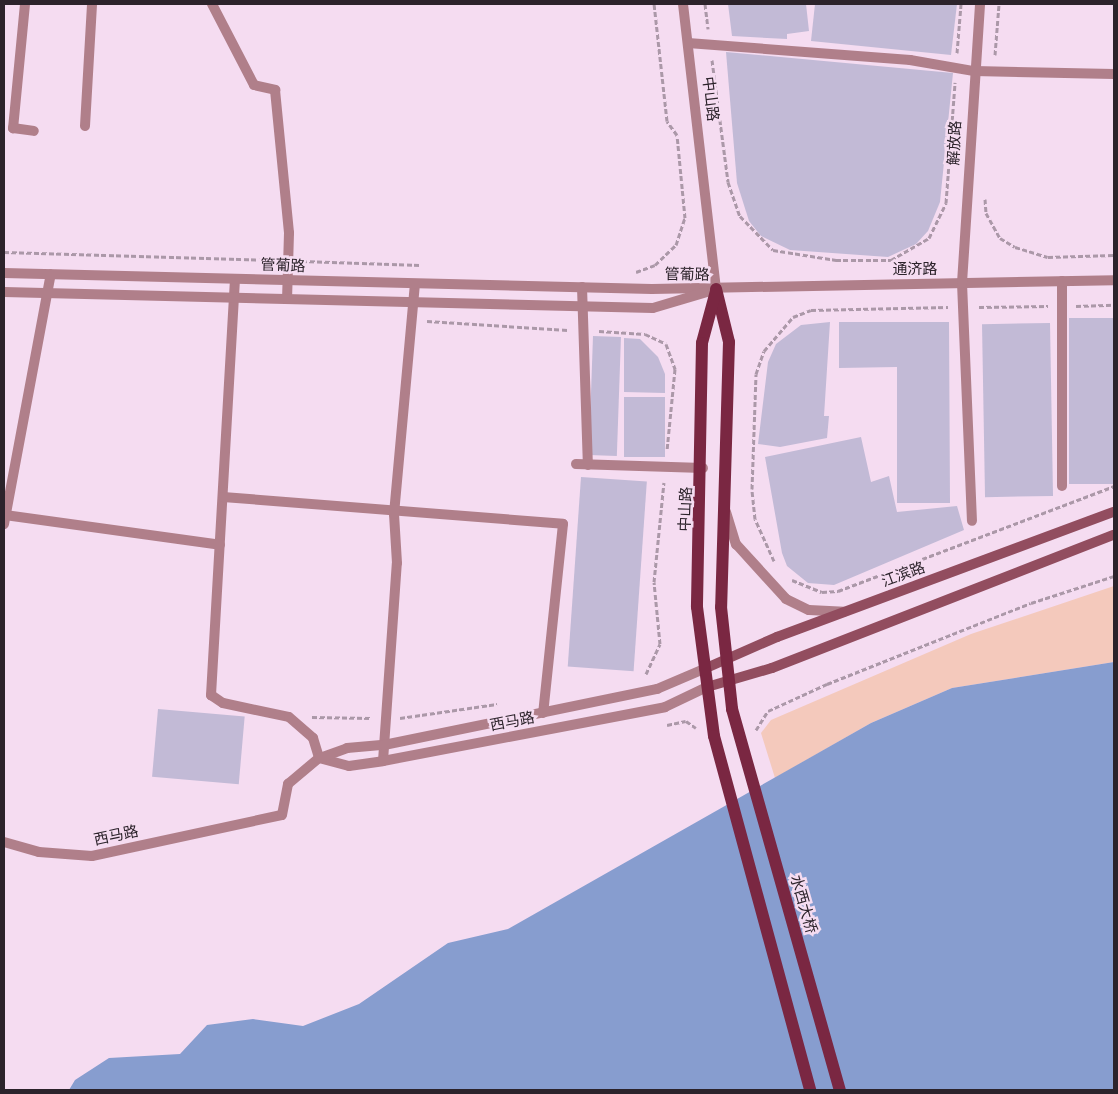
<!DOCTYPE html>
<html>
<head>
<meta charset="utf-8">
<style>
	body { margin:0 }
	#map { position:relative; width:1118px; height:1094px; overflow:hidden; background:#f5dcf1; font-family:Mulish,"Noto Sans SC",sans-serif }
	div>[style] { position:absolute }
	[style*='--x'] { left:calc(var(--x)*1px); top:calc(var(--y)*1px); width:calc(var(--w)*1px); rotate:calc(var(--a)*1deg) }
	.green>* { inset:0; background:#f4c9bc }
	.water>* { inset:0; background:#879dcf }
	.building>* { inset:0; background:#c2bad6; transform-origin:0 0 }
	.path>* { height:3px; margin-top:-1.5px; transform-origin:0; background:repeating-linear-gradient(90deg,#ab98a8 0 5px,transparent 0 7.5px) }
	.service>* { height:10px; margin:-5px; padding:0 5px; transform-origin:5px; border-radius:5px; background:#b07f8a }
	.minor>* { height:10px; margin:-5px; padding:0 5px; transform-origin:5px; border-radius:5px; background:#b07f8a }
	.tertiary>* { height:10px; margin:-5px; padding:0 5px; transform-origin:5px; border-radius:5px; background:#b07f8a }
	.secondary>* { height:10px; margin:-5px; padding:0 5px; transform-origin:5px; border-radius:5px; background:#924d5f }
	.primary>* { height:12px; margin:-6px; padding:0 6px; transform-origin:6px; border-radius:6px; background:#7a2742 }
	span { translate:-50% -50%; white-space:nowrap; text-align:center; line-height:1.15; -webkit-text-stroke:5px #f5dcf1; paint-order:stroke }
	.street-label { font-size:15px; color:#2c232b }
	.frame { position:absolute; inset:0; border:5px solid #2c232b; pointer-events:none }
</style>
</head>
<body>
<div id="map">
	<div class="green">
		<i style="clip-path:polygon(1114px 586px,1114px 662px,952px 688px,871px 723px,775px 778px,761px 733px,771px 720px,971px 634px)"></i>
	</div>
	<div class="water">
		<i style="clip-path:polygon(1114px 662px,1114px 1090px,69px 1090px,75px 1080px,109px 1058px,180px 1054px,207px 1025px,253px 1019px,303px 1026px,359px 1004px,448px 943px,508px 929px,871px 723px,952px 688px)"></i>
	</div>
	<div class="building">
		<i style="clip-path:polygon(728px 4px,806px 4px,809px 31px,787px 34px,787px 39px,732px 36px)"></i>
		<i style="clip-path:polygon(815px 4px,957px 4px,951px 55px,811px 41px)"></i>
		<i style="clip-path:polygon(726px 52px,953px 73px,940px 202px,928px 231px,916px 244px,888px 257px,790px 250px,761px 236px,749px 221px,737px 183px)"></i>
		<i style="left:1069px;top:318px;width:45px;height:166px"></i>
		<i style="clip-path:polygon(830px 322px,824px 416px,829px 416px,827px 438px,780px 447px,758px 444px,768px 362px,776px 344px,801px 325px)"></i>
		<i style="clip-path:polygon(839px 322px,949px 322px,950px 503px,897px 503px,897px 367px,839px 368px)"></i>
		<i style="left:1050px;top:323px;width:173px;height:68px;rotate:89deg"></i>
		<i style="left:593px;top:336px;width:28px;height:119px;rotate:2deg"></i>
		<i style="clip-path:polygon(624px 338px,640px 339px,658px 357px,665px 374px,665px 393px,624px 392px)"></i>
		<i style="left:624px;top:397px;width:41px;height:60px"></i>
		<i style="clip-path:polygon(861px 437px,871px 482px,889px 476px,897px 512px,957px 506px,964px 530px,834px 585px,808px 583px,787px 566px,782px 553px,765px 457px)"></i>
		<i style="left:581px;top:477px;width:66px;height:190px;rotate:4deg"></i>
		<i style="left:158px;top:709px;width:87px;height:68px;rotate:5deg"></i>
	</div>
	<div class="path">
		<i style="--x:705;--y:4;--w:25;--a:83"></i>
		<i style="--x:957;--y:53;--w:49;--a:-85.3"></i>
		<i style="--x:995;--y:55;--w:51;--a:-85.5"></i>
		<i style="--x:712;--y:60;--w:123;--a:82.5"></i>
		<i style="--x:728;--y:182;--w:36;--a:71"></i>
		<i style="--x:740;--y:216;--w:47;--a:45.9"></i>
		<i style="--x:773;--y:250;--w:64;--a:9"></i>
		<i style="--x:836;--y:260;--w:55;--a:0"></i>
		<i style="--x:891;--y:260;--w:44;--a:-30.1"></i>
		<i style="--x:929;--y:238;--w:39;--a:-64"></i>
		<i style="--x:946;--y:203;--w:121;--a:-85.7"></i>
		<i style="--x:985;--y:199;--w:14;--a:86"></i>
		<i style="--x:986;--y:213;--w:29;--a:61"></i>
		<i style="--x:1000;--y:238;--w:17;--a:31"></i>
		<i style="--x:1015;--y:247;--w:34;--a:17"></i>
		<i style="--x:1048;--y:257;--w:66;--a:-1.7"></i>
		<i style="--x:4;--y:252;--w:269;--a:1.7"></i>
		<i style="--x:302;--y:261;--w:118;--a:1.9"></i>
		<i style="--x:636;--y:272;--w:20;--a:-20"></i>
		<i style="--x:655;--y:265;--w:29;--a:-44"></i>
		<i style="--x:676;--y:245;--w:28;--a:-72"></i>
		<i style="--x:685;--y:218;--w:83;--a:-95.5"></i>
		<i style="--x:677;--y:135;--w:17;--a:-126"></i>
		<i style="--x:667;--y:121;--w:118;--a:-96.3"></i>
		<i style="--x:1076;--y:306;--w:38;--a:-2"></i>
		<i style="--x:979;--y:307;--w:69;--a:-0.8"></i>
		<i style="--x:427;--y:321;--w:141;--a:3.7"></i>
		<i style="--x:599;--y:331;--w:46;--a:3.7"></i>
		<i style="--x:645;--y:334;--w:23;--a:25"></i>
		<i style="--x:666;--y:344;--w:27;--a:70"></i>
		<i style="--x:675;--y:369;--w:82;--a:95.6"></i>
		<i style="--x:774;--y:561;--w:46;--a:-114.3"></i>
		<i style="--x:755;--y:519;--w:30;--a:-96"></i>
		<i style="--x:752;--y:489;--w:115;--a:-88"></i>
		<i style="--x:756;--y:374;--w:24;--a:-71"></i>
		<i style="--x:764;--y:351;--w:45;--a:-49.5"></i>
		<i style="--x:793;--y:317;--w:19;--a:-21"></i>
		<i style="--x:811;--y:310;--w:137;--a:-1.3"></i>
		<i style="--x:792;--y:580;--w:32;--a:22"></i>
		<i style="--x:822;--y:592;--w:16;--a:-4"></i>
		<i style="--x:838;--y:591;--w:295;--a:-20.8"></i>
		<i style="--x:646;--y:674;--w:33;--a:-65"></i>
		<i style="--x:660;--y:644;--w:62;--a:-95.5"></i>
		<i style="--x:654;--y:582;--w:100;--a:-84.3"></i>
		<i style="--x:312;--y:717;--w:59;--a:1"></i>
		<i style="--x:400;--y:718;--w:98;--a:-8.2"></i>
		<i style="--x:667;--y:725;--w:19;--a:-12"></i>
		<i style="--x:686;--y:721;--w:12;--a:35"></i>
		<i style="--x:756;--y:730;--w:22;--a:-58"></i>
		<i style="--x:768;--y:711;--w:65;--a:-24.6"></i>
		<i style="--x:827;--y:684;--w:219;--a:-21.7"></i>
		<i style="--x:1031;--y:603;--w:87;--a:-18"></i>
	</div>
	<div class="service">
		<i style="--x:25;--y:4;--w:125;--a:95.5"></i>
		<i style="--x:13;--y:128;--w:21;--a:8"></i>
		<i style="--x:212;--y:4;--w:91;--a:62.6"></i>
		<i style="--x:254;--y:85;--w:22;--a:13"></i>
		<i style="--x:275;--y:90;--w:144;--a:84.4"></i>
		<i style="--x:289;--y:233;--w:66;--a:91.7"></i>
		<i style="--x:688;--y:43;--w:223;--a:4.4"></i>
		<i style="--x:910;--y:60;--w:65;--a:9.8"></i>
		<i style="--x:974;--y:71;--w:140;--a:1.2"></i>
		<i style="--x:85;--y:126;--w:122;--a:-86.7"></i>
		<i style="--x:235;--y:279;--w:417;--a:93.3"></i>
		<i style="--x:211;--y:695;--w:14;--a:34"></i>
		<i style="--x:223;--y:703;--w:67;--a:12"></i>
		<i style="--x:289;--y:717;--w:32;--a:41"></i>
		<i style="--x:313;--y:738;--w:21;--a:73"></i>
		<i style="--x:1062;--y:281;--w:205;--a:90"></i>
		<i style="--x:962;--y:283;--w:238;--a:87.6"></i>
		<i style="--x:582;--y:287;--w:178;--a:88.1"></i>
		<i style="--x:576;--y:464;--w:127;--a:1.8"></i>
		<i style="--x:223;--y:497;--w:341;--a:4.5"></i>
		<i style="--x:563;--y:524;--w:190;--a:96"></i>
		<i style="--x:5;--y:515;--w:217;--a:7.9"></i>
		<i style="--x:4;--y:524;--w:254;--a:-79.4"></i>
		<i style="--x:383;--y:761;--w:198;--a:-86"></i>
		<i style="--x:397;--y:563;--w:49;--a:-93.5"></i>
		<i style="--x:394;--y:514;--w:231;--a:-84.8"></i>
	</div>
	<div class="minor">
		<i style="--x:4;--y:842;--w:36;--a:16"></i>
		<i style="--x:39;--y:852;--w:53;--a:4.3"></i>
		<i style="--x:92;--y:856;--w:194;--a:-12.2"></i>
		<i style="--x:282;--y:815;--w:32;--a:-79"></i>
		<i style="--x:288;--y:784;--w:40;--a:-40"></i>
	</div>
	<div class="tertiary">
		<i style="--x:683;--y:4;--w:287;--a:83.4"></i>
		<i style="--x:4;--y:273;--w:648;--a:1.41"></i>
		<i style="--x:652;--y:289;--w:462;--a:-1.1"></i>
		<i style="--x:962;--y:283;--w:280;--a:-86.3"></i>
		<i style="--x:4;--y:292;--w:649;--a:1.41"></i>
		<i style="--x:653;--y:308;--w:59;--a:-16.6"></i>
		<i style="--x:726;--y:512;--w:34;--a:73"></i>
		<i style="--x:736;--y:544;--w:74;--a:47.7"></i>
		<i style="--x:786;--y:599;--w:25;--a:26"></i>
		<i style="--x:809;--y:610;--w:35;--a:3"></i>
		<i style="--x:319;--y:758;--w:31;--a:15"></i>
		<i style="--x:349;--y:766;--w:34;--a:-8"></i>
		<i style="--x:383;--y:761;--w:287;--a:-10.8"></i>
		<i style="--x:665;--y:707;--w:47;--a:-25.5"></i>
		<i style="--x:320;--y:758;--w:29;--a:-20"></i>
		<i style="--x:347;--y:748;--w:37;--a:-5"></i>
		<i style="--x:384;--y:745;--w:279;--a:-11.6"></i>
		<i style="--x:657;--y:689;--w:51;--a:-23.1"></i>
	</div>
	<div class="secondary">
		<i style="--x:704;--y:669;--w:80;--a:-23.7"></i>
		<i style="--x:777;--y:637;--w:359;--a:-20.4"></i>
		<i style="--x:707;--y:687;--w:68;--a:-16.3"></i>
		<i style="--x:772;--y:668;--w:367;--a:-21.3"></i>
	</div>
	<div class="primary">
		<i style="--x:716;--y:289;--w:55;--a:76.2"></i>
		<i style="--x:729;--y:342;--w:265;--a:91.7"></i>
		<i style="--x:721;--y:607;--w:103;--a:83.8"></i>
		<i style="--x:732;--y:709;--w:396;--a:74.2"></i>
		<i style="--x:716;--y:291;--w:54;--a:105.1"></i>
		<i style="--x:702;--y:343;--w:264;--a:91.1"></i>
		<i style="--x:697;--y:607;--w:130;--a:82.5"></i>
		<i style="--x:714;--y:736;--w:367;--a:74.8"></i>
	</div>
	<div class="street-label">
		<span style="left:711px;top:99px;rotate:83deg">中山路</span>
		<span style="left:954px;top:143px;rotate:-87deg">解放路</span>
		<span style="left:283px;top:265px;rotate:2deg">管葡路</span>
		<span style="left:915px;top:269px">通济路</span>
		<span style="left:687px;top:274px;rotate:1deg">管葡路</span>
		<span style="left:685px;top:509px;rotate:-88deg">中山路</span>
		<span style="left:903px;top:574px;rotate:-20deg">江滨路</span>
		<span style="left:512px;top:721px;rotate:-11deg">西马路</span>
		<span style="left:116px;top:835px;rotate:-12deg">西马路</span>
		<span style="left:804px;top:904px;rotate:74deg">水西大桥</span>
	</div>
	<div class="frame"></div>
</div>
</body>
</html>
